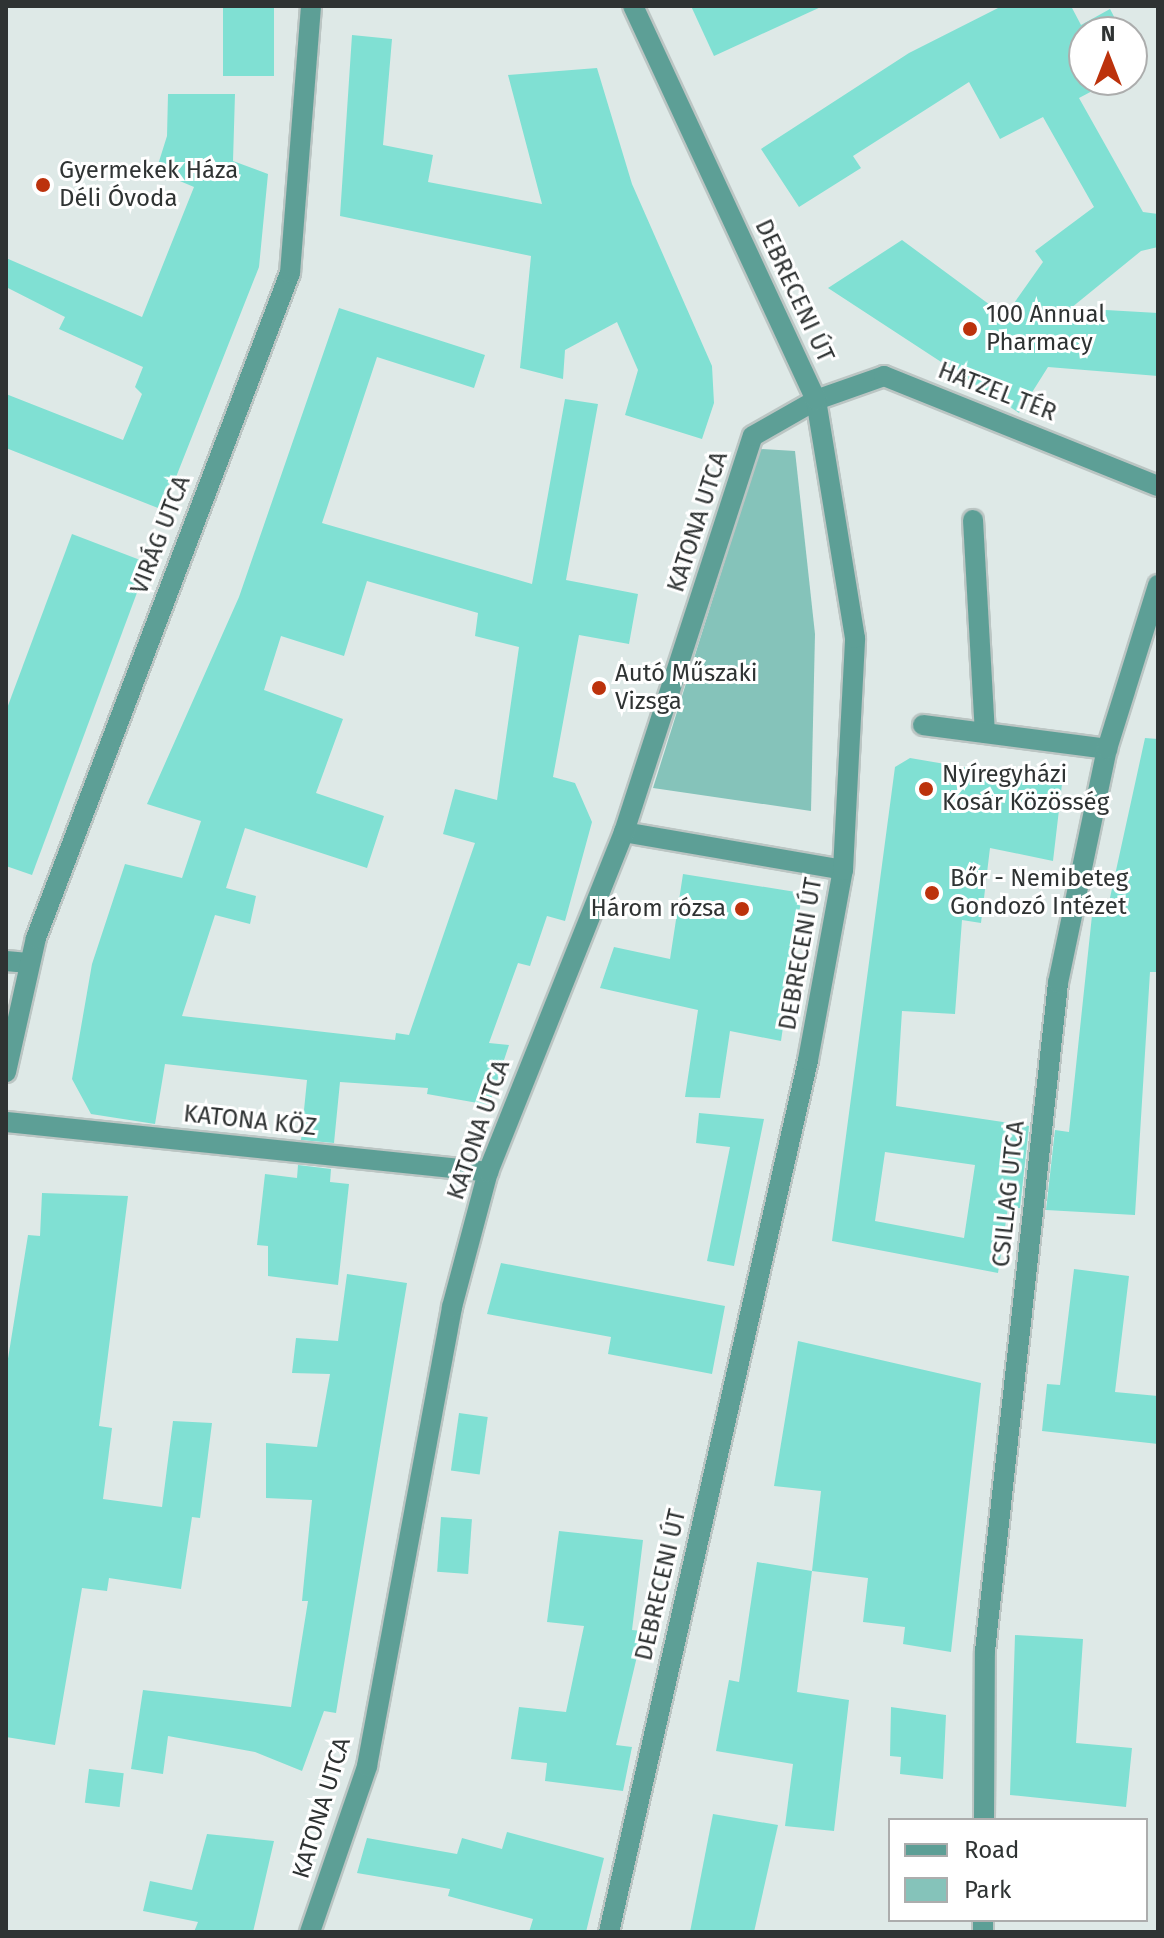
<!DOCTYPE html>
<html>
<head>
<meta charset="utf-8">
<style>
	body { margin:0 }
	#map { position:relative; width:1164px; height:1938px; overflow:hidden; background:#dee9e7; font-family:"Fira Sans",sans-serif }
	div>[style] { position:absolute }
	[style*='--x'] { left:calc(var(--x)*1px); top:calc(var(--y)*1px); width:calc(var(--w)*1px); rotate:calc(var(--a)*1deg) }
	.green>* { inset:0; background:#85c3ba }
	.building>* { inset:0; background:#80e0d3; transform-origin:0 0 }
	.roads { filter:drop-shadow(2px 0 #bbc5c3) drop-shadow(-2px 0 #bbc5c3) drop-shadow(0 2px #bbc5c3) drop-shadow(0 -2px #bbc5c3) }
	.minor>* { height:20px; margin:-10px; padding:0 10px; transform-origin:10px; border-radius:10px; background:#5d9f96 }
	.dots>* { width:22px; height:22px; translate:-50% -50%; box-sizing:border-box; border:4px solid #fff; border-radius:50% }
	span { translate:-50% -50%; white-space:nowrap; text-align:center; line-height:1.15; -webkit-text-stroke:6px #fff; paint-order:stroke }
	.poi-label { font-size:24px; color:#2f3333 }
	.left { translate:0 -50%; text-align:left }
	.right { translate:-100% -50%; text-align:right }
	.street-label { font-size:24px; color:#2f3333 }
	.frame { position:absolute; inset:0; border:8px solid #2f3333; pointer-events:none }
	.legend { position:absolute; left:888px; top:1818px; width:260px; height:104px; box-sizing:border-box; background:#fff; border:2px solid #acadad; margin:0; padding:10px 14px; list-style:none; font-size:24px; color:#2f3333 }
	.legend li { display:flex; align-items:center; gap:16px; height:40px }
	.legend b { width:40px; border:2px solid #acadad }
	.north { position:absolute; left:1068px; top:16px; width:80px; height:80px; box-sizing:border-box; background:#fff; border:2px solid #acadad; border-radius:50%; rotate:0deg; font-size:22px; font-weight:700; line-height:32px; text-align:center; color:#2f3333 }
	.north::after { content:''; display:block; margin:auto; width:28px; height:36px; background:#bc320c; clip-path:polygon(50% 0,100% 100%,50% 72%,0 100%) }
</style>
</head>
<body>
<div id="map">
	<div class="green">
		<i style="clip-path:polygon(760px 449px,795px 451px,815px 634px,811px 811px,653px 788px)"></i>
	</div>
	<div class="building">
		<i style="left:223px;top:6px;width:51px;height:70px"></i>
		<i style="clip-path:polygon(691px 6px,823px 6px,714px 56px)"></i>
		<i style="clip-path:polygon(1002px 6px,1071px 6px,1081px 25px,1110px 9px,1122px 32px,1084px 32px,1084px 80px,1113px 80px,1079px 98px,1143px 212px,1158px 214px,1158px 247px,1141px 251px,1071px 308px,1158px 313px,1158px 376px,1048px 367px,1019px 413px,828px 288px,902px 240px,1005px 316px,1043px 262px,1035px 251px,1094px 207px,1043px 117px,1000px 139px,969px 82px,853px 156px,861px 168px,799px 207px,761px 149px,909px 53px)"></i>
		<i style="clip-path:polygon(352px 35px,392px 39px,383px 145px,433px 155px,428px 182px,542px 204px,508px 75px,597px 68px,632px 184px,712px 366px,714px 403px,702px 439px,625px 415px,638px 370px,617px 322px,565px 350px,563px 379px,520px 368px,531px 256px,340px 216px)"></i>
		<i style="clip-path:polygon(168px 94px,235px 94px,233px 161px,268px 174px,259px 267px,163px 510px,6px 448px,6px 394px,123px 440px,142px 394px,135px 387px,143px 367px,59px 329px,65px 317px,6px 287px,6px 258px,142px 317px,194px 187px,156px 171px,167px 136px)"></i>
		<i style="clip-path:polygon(evenodd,339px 308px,485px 355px,474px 388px,377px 357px,322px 523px,532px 584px,565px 399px,598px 404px,566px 580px,638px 594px,629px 644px,579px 635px,553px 777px,575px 783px,592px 822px,565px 921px,547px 916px,530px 966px,518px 963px,489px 1043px,509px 1045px,489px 1105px,427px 1094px,428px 1088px,340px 1082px,334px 1143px,301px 1140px,307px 1080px,165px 1064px,155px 1124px,91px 1114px,72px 1079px,92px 964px,125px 864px,182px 878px,201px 821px,147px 804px,239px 597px,339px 308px,367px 581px,478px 613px,475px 636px,519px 647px,497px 800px,455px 789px,443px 834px,475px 843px,409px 1035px,396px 1033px,395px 1040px,182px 1016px,215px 915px,250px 924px,256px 896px,226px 888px,245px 828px,367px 868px,384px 816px,316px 793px,343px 719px,264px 690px,281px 636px,344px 656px,367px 581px)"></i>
		<i style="clip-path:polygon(72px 534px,148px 563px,32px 875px,6px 866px,6px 711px)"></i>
		<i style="clip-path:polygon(1145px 738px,1158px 739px,1158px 972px,1150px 972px,1135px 1215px,1046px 1210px,1055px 1130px,1069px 1132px,1093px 906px,1108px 907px)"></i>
		<i style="clip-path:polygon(evenodd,910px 758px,1062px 784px,1053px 861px,990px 848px,981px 923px,962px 920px,955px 1014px,902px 1011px,896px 1106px,1029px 1126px,1020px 1208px,1008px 1208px,998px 1273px,832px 1241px,895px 767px,910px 758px,885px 1152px,975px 1165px,964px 1238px,875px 1221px,885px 1152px)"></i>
		<i style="clip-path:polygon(683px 874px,802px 893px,781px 1041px,730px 1031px,720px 1098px,685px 1097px,698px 1010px,600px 988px,614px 947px,670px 959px)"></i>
		<i style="clip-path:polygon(699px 1113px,764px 1119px,734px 1266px,707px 1261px,730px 1147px,696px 1143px)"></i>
		<i style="clip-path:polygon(298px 1165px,331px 1169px,330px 1182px,349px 1184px,338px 1285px,268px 1276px,268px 1246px,257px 1245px,265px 1174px,297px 1178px)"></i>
		<i style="clip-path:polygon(42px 1193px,128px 1196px,99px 1426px,112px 1428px,103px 1499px,162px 1507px,173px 1421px,212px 1423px,200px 1518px,192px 1517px,181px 1589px,109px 1578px,107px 1591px,82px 1588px,55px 1745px,6px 1737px,6px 1371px,28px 1235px,40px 1236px)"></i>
		<i style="clip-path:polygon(501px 1263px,725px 1306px,712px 1374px,608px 1354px,611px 1337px,487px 1314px)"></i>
		<i style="clip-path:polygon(1074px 1269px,1129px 1276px,1115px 1392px,1158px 1396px,1158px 1444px,1042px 1431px,1047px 1384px,1060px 1385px)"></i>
		<i style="clip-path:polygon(347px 1274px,407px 1283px,336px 1713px,324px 1711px,302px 1771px,255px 1752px,168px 1736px,163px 1774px,131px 1769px,143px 1690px,291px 1707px,308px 1601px,302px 1601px,312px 1500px,266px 1498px,266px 1443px,317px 1447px,330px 1374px,292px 1373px,296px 1338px,338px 1341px)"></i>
		<i style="clip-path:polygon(798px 1341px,981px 1383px,951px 1652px,903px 1644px,905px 1627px,863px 1622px,868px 1578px,812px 1571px,821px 1491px,774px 1486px)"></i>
		<i style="left:459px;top:1413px;width:29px;height:58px;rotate:8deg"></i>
		<i style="left:441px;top:1517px;width:31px;height:55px;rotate:4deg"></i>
		<i style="clip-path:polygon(559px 1531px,643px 1540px,632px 1630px,643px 1631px,616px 1745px,632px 1747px,623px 1791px,545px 1781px,547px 1763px,511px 1759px,519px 1707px,566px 1712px,584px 1626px,547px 1622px)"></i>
		<i style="clip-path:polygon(757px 1562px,812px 1571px,797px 1692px,849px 1700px,834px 1831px,785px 1826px,793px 1764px,716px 1751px,729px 1680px,739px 1682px)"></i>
		<i style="clip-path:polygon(1015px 1635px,1083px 1639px,1076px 1743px,1132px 1748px,1126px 1807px,1010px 1795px)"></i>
		<i style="clip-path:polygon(891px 1707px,946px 1715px,943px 1779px,900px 1774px,901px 1757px,890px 1756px)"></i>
		<i style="left:89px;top:1769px;width:35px;height:34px;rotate:7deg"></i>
		<i style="clip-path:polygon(713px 1814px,778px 1825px,754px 1932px,690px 1932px)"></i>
		<i style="clip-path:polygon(507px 1832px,604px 1858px,586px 1932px,529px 1932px,533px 1919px,448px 1896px,450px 1889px,357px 1873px,367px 1838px,457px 1854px,462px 1838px,502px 1849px)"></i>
		<i style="clip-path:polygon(207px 1834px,274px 1841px,253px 1932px,194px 1932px,198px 1922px,143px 1911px,150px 1881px,192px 1890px)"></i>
	</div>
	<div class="roads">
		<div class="minor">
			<i style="--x:973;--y:520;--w:213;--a:86.8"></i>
			<i style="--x:923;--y:725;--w:186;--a:7.4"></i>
			<i style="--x:624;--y:832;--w:222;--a:9.8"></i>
			<i style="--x:6;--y:961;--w:22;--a:5"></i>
			<i style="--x:6;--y:1072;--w:137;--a:-77.4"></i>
			<i style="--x:36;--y:938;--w:712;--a:-69.1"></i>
			<i style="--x:290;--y:273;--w:268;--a:-85.5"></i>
			<i style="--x:6;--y:1122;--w:485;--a:5.9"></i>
			<i style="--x:984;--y:1820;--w:169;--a:-89.7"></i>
			<i style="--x:985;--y:1651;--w:672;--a:-83.76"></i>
			<i style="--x:1058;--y:983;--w:239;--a:-78.2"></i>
			<i style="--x:1107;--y:749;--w:172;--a:-72.7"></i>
			<i style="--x:310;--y:1932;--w:176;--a:-71"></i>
			<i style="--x:367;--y:1766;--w:467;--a:-79.5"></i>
			<i style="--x:452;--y:1307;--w:140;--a:-75.1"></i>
			<i style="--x:488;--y:1172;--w:366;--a:-68.2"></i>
			<i style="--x:624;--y:832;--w:416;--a:-72"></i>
			<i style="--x:753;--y:436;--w:73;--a:-29.7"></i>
			<i style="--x:816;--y:400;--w:72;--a:-19.4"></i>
			<i style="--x:884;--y:376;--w:295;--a:21.9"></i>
			<i style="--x:609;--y:1932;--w:894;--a:-77.14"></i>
			<i style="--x:808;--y:1060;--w:193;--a:-79.6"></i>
			<i style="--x:843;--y:870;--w:232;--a:-87"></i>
			<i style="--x:855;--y:638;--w:241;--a:-99.3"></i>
			<i style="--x:816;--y:400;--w:434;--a:-114.9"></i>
			<i style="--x:983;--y:1932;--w:12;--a:-90"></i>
		</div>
	</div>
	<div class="dots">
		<i style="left:43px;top:185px;background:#bc320c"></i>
		<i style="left:970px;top:329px;background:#bc320c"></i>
		<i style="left:599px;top:688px;background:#bc320c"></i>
		<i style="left:926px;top:789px;background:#bc320c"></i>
		<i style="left:932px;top:893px;background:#bc320c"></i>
		<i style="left:742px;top:909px;background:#bc320c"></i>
	</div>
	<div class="poi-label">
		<span class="left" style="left:59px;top:185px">Gyermekek Háza<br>Déli Óvoda</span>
		<span class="left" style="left:986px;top:329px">100 Annual<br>Pharmacy</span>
		<span class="left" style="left:615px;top:688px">Autó Műszaki<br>Vizsga</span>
		<span class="left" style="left:942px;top:789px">Nyíregyházi<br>Kosár Közösség</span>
		<span class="left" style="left:950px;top:893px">Bőr - Nemibeteg<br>Gondozó Intézet</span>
		<span class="right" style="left:726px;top:909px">Három rózsa</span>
	</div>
	<div class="street-label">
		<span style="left:794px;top:291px;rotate:65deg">DEBRECENI ÚT</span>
		<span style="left:997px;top:392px;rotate:21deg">HATZEL TÉR</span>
		<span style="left:698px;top:522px;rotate:-72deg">KATONA UTCA</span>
		<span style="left:161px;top:535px;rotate:-69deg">VIRÁG UTCA</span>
		<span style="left:801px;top:954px;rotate:-80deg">DEBRECENI ÚT</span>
		<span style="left:250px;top:1121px;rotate:6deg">KATONA KÖZ</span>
		<span style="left:479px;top:1130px;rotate:-71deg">KATONA UTCA</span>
		<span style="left:1009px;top:1194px;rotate:-84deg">CSILLAG UTCA</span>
		<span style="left:661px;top:1585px;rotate:-77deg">DEBRECENI ÚT</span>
		<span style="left:322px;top:1808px;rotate:-73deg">KATONA UTCA</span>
	</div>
	<div class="frame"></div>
	<ul class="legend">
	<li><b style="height:10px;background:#5d9f96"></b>Road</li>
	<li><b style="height:22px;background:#85c3ba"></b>Park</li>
	</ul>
	<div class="north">N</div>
</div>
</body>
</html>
